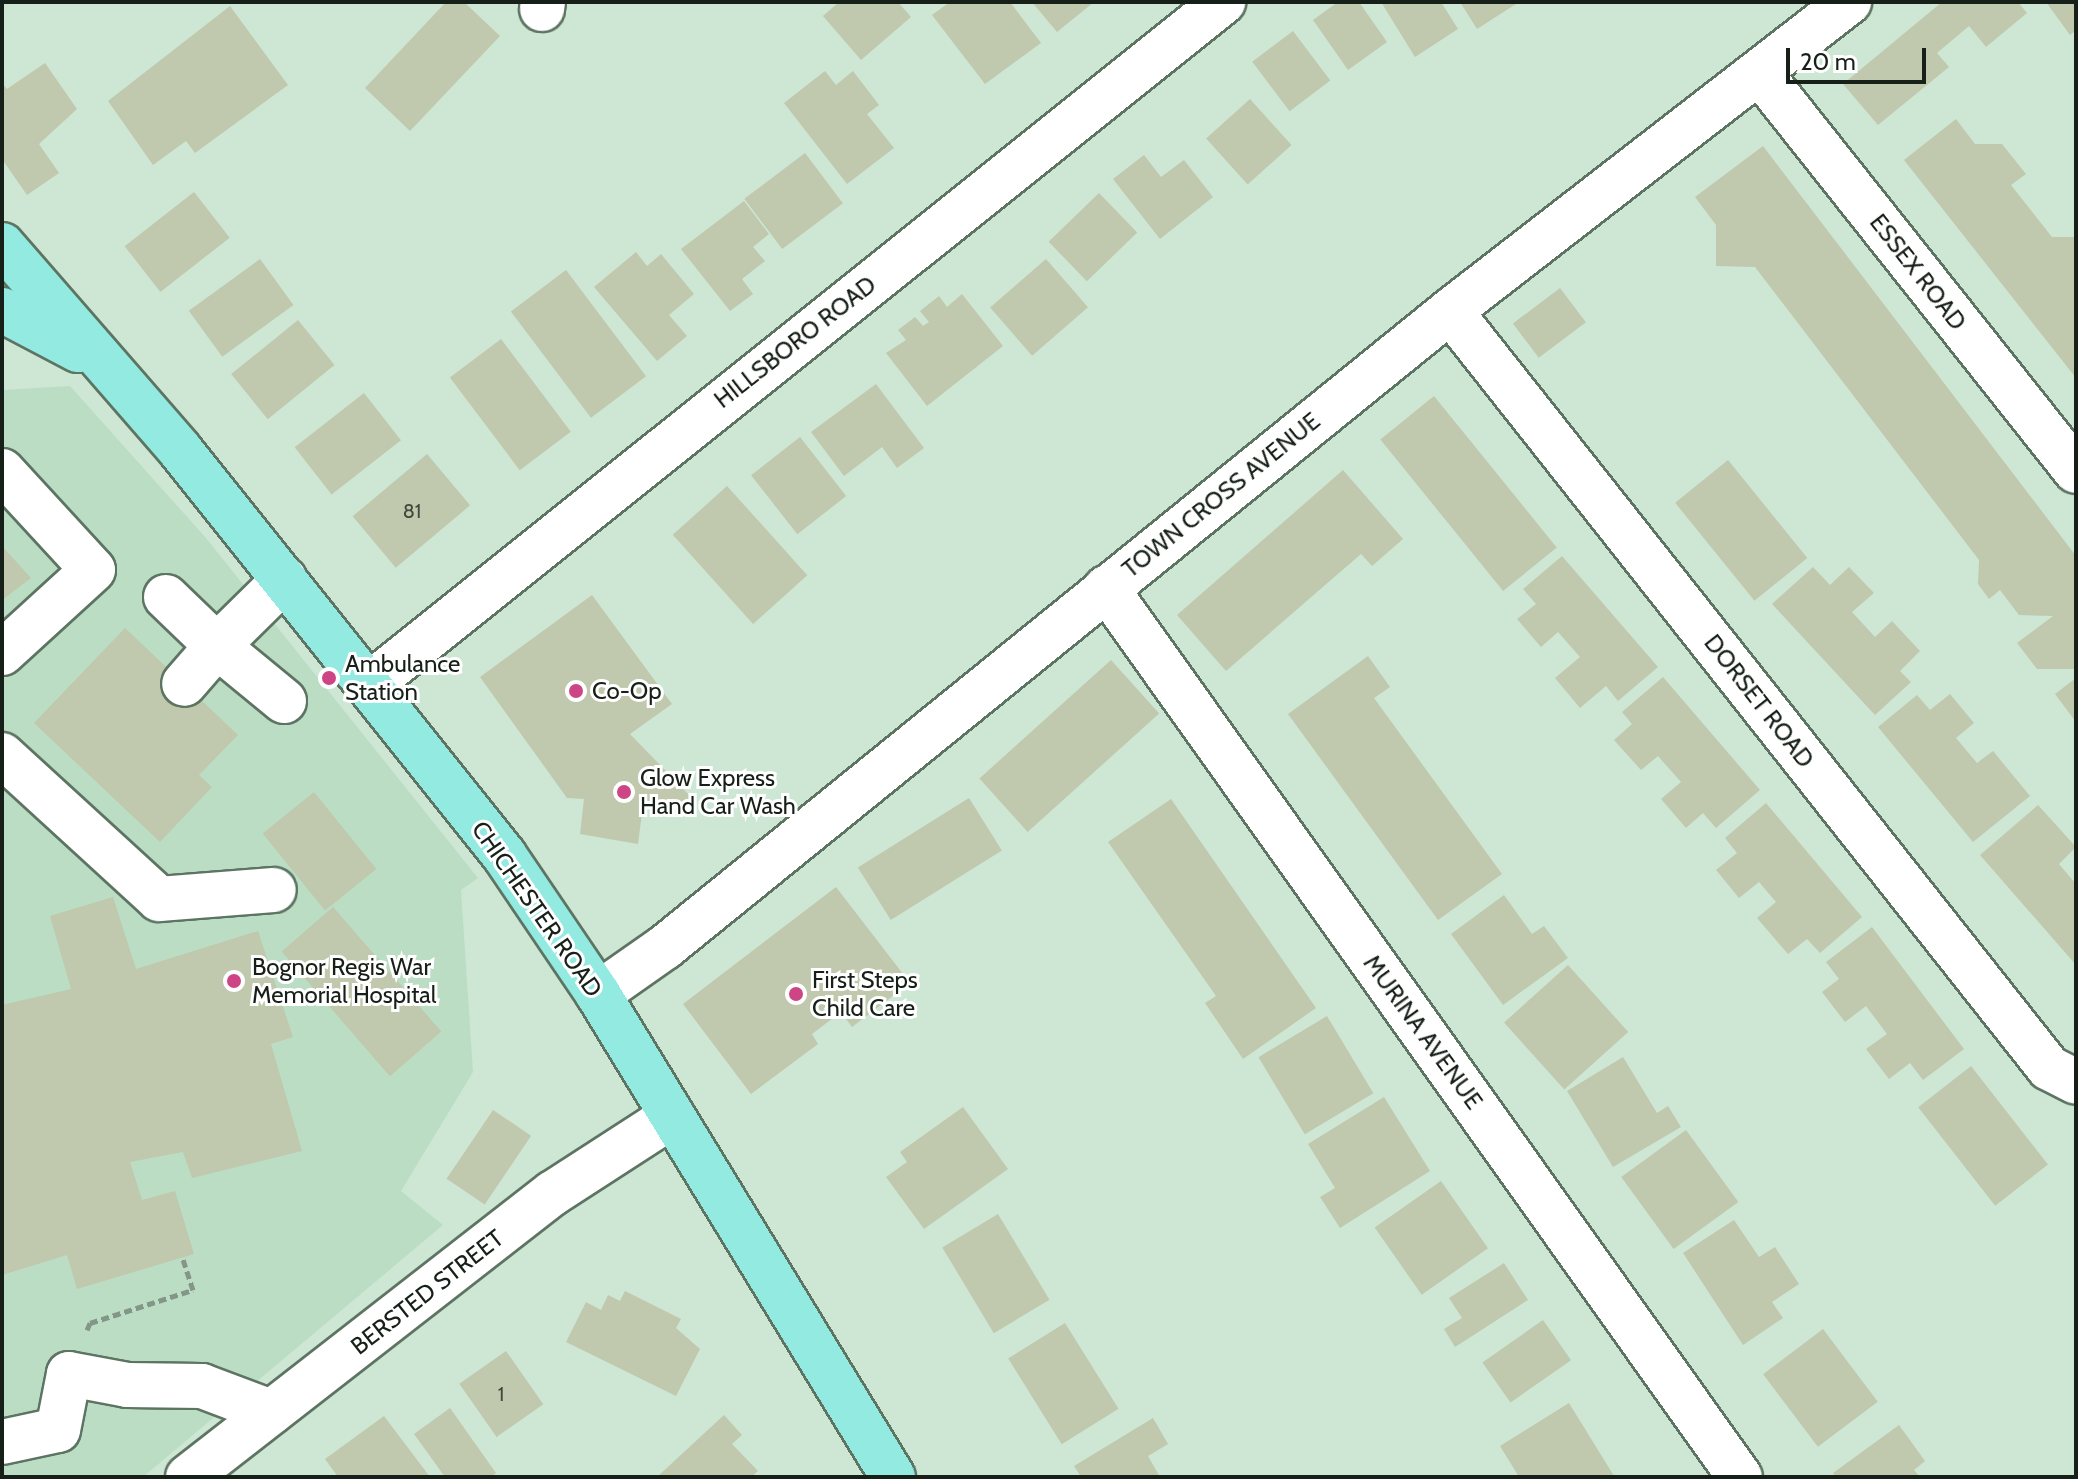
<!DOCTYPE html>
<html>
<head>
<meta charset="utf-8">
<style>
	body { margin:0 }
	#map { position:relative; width:2078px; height:1479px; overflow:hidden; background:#cde7d4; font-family:Cabin,sans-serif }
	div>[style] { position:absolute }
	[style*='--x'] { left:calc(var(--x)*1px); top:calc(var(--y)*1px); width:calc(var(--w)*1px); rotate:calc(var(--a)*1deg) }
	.built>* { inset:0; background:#bbddc4 }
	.building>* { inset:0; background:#c0c8ad; transform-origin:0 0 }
	.path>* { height:5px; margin-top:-2.5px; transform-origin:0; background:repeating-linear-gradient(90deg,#839688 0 8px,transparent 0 12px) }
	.roads { filter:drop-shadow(2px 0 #5d7463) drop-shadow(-2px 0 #5d7463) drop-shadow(0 2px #5d7463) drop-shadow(0 -2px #5d7463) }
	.minor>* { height:44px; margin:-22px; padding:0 22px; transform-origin:22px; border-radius:22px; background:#fff }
	.major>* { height:44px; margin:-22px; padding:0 22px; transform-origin:22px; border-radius:22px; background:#93eae0 }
	.dots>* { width:22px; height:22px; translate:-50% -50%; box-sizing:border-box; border:4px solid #fff; border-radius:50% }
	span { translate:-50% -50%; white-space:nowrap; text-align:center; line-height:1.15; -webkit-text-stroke:6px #fff; paint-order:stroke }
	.number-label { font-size:20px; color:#40493d }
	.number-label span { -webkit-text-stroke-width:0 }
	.street-label { font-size:24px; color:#161f18 }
	.poi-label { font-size:24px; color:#161f18 }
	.left { translate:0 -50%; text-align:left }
	.frame { position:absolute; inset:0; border:4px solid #161f18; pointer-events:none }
	.scale { position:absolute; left:1786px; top:48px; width:140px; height:36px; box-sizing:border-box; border:4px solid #161f18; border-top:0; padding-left:10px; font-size:24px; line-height:28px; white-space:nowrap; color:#161f18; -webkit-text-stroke:6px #fff; paint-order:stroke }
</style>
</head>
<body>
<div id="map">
	<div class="built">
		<i style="clip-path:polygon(70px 386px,206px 538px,478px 878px,461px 890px,473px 1072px,401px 1191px,443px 1225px,143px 1477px,2px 1477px,2px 390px)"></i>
	</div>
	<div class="building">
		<i style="clip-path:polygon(446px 2px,464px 2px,500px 36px,410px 131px,365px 88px)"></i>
		<i style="clip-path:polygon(839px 2px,898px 2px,911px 17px,861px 60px,823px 16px)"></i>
		<i style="clip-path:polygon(950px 2px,1010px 2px,1041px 43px,985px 84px,932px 15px)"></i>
		<i style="clip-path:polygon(1032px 2px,1094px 2px,1057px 32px)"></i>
		<i style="clip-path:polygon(1338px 2px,1359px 2px,1387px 42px,1348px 70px,1313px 20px)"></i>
		<i style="clip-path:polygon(1381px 2px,1441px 2px,1458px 29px,1415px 57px)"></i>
		<i style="clip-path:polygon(1460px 2px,1519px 2px,1477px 29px)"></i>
		<i style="clip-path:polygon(1942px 2px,2018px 2px,2027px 13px,1986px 47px,1969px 26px,1937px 53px,1949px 67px,1878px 125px,1843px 84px)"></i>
		<i style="clip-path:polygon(2046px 2px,2076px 2px,2076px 30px,2070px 35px)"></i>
		<i style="clip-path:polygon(230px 6px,288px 85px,195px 153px,186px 141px,153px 165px,108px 101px)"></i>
		<i style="left:1293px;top:31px;width:62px;height:51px;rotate:53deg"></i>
		<i style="clip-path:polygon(45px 63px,77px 109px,39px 144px,59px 173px,27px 195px,2px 159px,2px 83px,7px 89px)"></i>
		<i style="clip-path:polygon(825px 71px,836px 85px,853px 71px,879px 105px,867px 114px,894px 148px,847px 184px,784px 103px)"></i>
		<i style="left:1250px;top:99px;width:62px;height:59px;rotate:48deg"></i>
		<i style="clip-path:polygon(1956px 119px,1975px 144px,2002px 144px,2026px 174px,2011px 185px,2052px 237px,2076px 237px,2076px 378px,1904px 160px)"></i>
		<i style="clip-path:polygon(1763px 146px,2076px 556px,2076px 669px,2037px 669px,2017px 643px,2053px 616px,2019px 615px,2000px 590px,1989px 599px,1978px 584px,1979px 560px,1755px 267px,1716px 266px,1716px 225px,1695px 197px)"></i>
		<i style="left:805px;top:153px;width:63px;height:76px;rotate:53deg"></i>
		<i style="clip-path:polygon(1144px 155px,1161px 177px,1184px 160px,1213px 197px,1160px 239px,1113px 179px)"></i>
		<i style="left:194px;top:192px;width:58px;height:88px;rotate:52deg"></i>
		<i style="left:1099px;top:193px;width:55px;height:70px;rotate:46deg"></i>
		<i style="clip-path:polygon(744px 201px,769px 234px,753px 247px,765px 261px,742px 279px,753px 294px,730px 311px,681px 249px)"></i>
		<i style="clip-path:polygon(636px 252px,647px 266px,661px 254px,694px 294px,669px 315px,687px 336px,657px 361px,594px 287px)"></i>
		<i style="left:260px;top:259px;width:57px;height:88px;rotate:54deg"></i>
		<i style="left:1046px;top:259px;width:64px;height:74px;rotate:49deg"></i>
		<i style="left:566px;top:270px;width:133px;height:69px;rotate:53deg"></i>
		<i style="left:1560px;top:288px;width:43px;height:59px;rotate:53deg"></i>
		<i style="clip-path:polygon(962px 294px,1003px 346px,927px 406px,886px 353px,906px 340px,898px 330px,915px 317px,923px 326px,929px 322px,920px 311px,939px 296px,947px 307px)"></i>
		<i style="left:298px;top:320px;width:58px;height:86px;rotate:51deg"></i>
		<i style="left:501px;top:339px;width:116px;height:64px;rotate:53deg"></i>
		<i style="clip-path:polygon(876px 384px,924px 448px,897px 468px,882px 447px,844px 476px,811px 432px)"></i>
		<i style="left:364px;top:393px;width:60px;height:88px;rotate:52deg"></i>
		<i style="left:1434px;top:396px;width:195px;height:69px;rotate:51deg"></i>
		<i style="left:800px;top:437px;width:75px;height:62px;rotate:52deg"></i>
		<i style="left:427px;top:454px;width:67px;height:97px;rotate:50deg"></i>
		<i style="left:1728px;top:460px;width:126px;height:68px;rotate:51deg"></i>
		<i style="clip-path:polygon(1343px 470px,1403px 539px,1372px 566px,1361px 554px,1226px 671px,1177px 615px)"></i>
		<i style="left:727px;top:486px;width:120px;height:73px;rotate:48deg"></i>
		<i style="clip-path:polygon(2px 546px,31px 578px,2px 600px)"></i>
		<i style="clip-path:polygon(1562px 556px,1658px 667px,1618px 701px,1606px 686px,1580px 708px,1555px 678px,1580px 657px,1558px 632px,1541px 647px,1517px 619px,1536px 604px,1523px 589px)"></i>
		<i style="clip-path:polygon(1813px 567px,1830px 585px,1849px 567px,1874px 593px,1852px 612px,1875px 637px,1892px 621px,1920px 651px,1900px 671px,1911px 682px,1875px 715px,1772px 604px)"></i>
		<i style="clip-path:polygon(592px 595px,672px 704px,630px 734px,692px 798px,676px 812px,643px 805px,638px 844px,580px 834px,584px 799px,567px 798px,480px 677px)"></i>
		<i style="clip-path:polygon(125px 628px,238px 735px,199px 775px,212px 787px,160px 842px,34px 723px)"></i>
		<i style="clip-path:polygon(1368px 656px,1390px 687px,1374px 698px,1502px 874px,1438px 920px,1288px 714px)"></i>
		<i style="left:1111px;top:660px;width:72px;height:177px;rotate:48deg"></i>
		<i style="clip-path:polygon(1663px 677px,1760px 790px,1716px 828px,1703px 813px,1686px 828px,1661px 799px,1681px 782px,1658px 756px,1641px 770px,1614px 740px,1632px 724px,1622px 712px)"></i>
		<i style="clip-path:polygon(2076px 678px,2076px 722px,2055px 694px)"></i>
		<i style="clip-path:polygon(1950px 694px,1974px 723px,1956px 738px,1977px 763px,1993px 751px,2030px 796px,1973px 842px,1878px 727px,1917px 695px,1930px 710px)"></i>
		<i style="left:314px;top:792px;width:99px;height:66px;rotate:51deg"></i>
		<i style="left:969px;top:798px;width:62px;height:131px;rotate:58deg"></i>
		<i style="clip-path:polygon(1171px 799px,1316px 1008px,1243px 1059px,1205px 1003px,1216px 996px,1108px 842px)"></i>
		<i style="clip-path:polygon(1766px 803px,1862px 917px,1820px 953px,1807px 939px,1788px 954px,1757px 918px,1776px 902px,1759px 882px,1739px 898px,1716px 870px,1737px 853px,1725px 838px)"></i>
		<i style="clip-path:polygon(2038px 805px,2076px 847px,2059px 864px,2076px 884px,2076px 965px,1980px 855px)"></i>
		<i style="clip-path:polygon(836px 887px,910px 983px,852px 1027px,841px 1012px,812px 1034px,818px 1044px,751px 1094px,683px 1004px)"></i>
		<i style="clip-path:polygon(1504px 895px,1532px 934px,1544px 926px,1568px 958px,1503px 1005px,1451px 934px)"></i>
		<i style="clip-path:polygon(113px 897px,136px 969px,258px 931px,293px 1037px,271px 1044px,302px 1151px,192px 1178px,183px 1152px,130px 1162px,142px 1200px,175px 1191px,194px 1254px,77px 1289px,67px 1255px,2px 1275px,2px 1005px,71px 989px,50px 916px)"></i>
		<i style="left:333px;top:907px;width:165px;height:68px;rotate:49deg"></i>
		<i style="clip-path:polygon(1872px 927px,1964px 1049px,1923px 1080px,1910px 1063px,1889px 1079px,1866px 1049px,1887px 1034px,1866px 1006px,1845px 1022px,1822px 992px,1839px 979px,1826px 962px)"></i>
		<i style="left:1568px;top:965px;width:90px;height:86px;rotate:48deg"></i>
		<i style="left:1327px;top:1016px;width:90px;height:80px;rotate:59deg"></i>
		<i style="clip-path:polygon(1623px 1057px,1657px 1113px,1668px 1106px,1681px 1127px,1613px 1167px,1567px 1091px)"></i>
		<i style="left:1971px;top:1066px;width:125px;height:67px;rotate:52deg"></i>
		<i style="clip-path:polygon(1384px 1097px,1430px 1171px,1340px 1228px,1320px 1197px,1335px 1188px,1308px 1144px)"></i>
		<i style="clip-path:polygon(963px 1107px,1008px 1169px,924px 1229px,886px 1177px,907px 1162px,900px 1152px)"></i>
		<i style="left:493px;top:1110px;width:46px;height:83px;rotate:34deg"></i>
		<i style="left:1686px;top:1130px;width:89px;height:80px;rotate:54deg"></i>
		<i style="left:1441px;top:1181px;width:82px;height:81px;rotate:55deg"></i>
		<i style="left:998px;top:1214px;width:100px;height:65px;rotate:59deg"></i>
		<i style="clip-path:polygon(1734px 1220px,1759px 1257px,1775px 1247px,1799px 1284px,1772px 1302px,1783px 1318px,1743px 1345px,1683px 1253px)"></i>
		<i style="clip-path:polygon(1504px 1263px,1528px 1300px,1455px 1347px,1444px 1329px,1462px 1318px,1449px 1298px)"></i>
		<i style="clip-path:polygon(625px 1291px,681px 1319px,676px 1328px,700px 1349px,676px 1396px,566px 1342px,586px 1302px,601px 1310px,608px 1295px,620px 1301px)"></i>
		<i style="left:1543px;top:1320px;width:49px;height:74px;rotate:55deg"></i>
		<i style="left:1065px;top:1323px;width:101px;height:67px;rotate:58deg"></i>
		<i style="left:1823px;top:1329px;width:91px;height:75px;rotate:53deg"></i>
		<i style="left:506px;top:1351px;width:65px;height:57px;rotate:55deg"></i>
		<i style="clip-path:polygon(1569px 1403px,1614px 1476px,1519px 1477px,1500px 1446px)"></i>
		<i style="clip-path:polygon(450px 1408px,496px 1473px,491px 1477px,445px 1477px,414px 1434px)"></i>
		<i style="clip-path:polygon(724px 1415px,742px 1435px,732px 1444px,758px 1471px,751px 1477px,657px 1477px)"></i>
		<i style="clip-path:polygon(384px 1416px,430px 1477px,338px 1477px,325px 1459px)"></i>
		<i style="clip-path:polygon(1153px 1418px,1168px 1444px,1148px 1456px,1160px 1477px,1081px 1477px,1074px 1466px)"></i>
		<i style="clip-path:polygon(1899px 1425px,1925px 1461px,1914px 1470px,1920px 1477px,1836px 1477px,1833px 1473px)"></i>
	</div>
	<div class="path">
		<i style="--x:87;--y:1330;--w:8;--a:-67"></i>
		<i style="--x:90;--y:1323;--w:108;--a:-17.8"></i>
		<i style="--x:193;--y:1290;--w:35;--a:-108"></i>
	</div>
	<div class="roads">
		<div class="minor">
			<i style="--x:542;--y:9;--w:7;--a:-82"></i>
			<i style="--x:1760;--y:73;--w:508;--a:51.55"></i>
			<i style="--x:1450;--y:311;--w:965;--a:51.65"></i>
			<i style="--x:2049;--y:1068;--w:30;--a:27"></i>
			<i style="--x:2;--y:471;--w:134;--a:47.4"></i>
			<i style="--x:93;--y:570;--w:123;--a:137.6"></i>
			<i style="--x:1106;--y:588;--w:1092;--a:54.51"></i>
			<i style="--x:166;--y:597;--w:71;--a:43.9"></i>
			<i style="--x:217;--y:646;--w:50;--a:131"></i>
			<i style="--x:369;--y:685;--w:1094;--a:-38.65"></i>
			<i style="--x:284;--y:701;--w:87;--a:-140.6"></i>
			<i style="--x:217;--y:646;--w:95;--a:-44.6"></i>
			<i style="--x:2;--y:755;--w:213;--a:42.5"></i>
			<i style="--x:159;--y:899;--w:115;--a:-4.5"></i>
			<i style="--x:598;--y:994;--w:82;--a:-35"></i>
			<i style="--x:665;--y:947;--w:1010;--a:-39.01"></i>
			<i style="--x:1450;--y:311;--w:505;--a:-37.76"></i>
			<i style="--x:2;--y:1442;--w:57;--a:-12.1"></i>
			<i style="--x:58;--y:1430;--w:57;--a:-78.9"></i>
			<i style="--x:69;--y:1374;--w:59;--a:10.7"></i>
			<i style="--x:127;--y:1385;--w:75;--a:0.8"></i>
			<i style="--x:202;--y:1386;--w:74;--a:20.6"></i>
			<i style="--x:188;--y:1477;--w:462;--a:-37.9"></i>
			<i style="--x:553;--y:1193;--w:142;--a:-32.9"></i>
		</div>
		<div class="major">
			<i style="--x:2;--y:245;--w:271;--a:49"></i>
			<i style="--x:180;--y:450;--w:519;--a:51.34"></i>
			<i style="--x:504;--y:855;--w:168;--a:55.9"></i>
			<i style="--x:598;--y:994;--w:566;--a:58.58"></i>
			<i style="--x:2;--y:310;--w:86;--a:27.8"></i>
		</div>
	</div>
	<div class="dots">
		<i style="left:329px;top:678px;background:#cd4584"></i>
		<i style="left:576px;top:691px;background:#cd4584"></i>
		<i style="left:624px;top:792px;background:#cd4584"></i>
		<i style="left:234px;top:981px;background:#cd4584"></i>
		<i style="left:796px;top:994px;background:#cd4584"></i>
	</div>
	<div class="number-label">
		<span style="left:412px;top:511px">81</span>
		<span style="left:501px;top:1394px">1</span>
	</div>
	<div class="street-label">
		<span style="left:1918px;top:272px;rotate:52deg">ESSEX ROAD</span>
		<span style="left:795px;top:342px;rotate:-38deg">HILLSBORO ROAD</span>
		<span style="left:1221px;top:495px;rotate:-39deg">TOWN CROSS AVENUE</span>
		<span style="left:1759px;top:701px;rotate:52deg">DORSET ROAD</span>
		<span style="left:537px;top:909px;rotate:55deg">CHICHESTER ROAD</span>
		<span style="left:1423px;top:1032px;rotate:54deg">MURINA AVENUE</span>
		<span style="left:427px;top:1292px;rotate:-38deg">BERSTED STREET</span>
	</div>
	<div class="poi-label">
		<span class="left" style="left:345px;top:678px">Ambulance<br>Station</span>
		<span class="left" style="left:592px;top:691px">Co-Op</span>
		<span class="left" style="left:640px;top:792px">Glow Express<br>Hand Car Wash</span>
		<span class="left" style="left:252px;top:981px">Bognor Regis War<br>Memorial Hospital</span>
		<span class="left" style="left:812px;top:994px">First Steps<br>Child Care</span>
	</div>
	<div class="frame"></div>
	<div class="scale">20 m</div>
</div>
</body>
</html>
